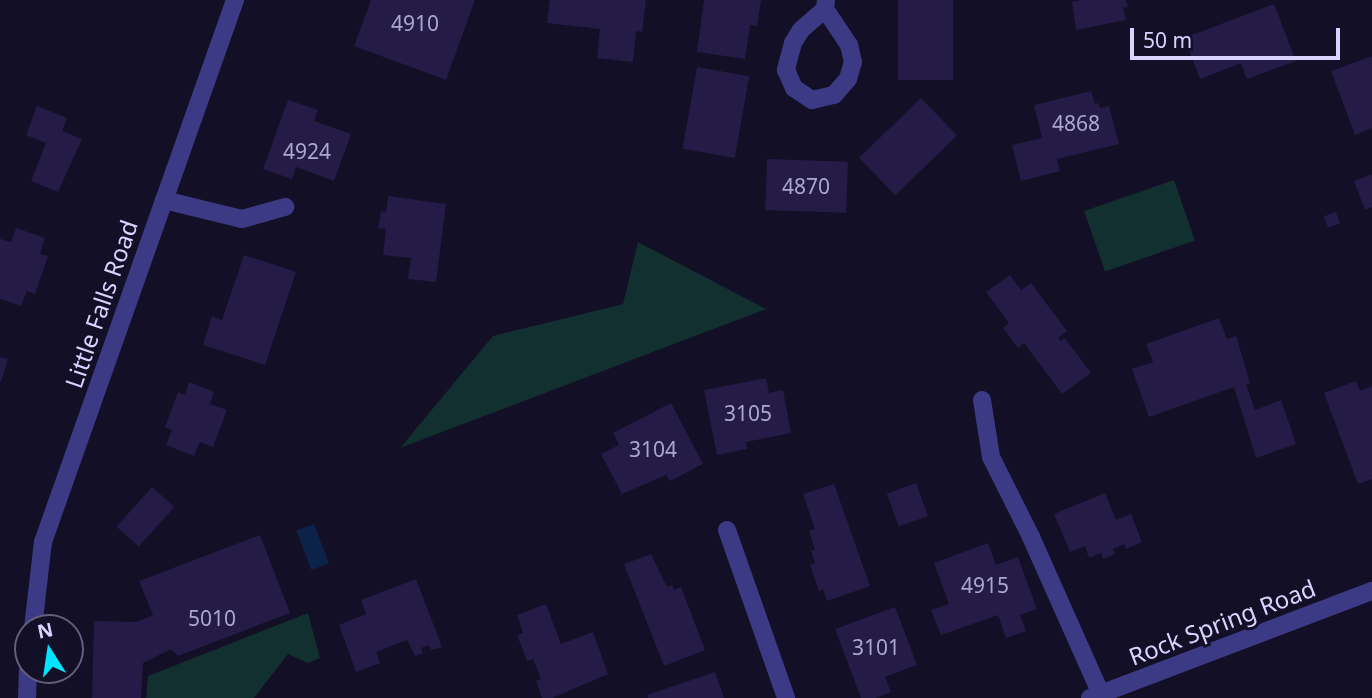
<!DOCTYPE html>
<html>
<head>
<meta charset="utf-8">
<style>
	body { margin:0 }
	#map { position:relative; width:1372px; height:698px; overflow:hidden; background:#130f26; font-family:"Noto Sans",sans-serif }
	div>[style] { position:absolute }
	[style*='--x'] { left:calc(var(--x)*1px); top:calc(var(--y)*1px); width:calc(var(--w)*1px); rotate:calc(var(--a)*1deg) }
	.green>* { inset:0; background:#12302f; transform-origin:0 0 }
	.water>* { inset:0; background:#0c2248; transform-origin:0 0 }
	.building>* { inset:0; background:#241b47; transform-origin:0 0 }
	.minor>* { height:18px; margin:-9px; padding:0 9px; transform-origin:9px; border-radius:9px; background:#3d3a85 }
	span { translate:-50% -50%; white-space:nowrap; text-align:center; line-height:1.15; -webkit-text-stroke:6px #130f26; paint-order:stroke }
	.number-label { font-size:21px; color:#aca6d1 }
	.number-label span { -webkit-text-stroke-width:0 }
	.street-label { font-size:24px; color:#d9d4ff }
	.north { position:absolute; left:14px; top:614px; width:70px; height:70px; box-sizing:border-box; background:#130f26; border:2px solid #625e7d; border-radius:50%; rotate:348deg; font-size:19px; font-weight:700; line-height:28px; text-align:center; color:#d9d4ff }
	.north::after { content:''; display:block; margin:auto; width:24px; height:32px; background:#00e5ff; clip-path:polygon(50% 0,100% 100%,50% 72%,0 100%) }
	.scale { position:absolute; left:1130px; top:28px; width:210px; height:32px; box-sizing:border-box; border:4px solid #d9d4ff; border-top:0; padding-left:9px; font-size:21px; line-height:24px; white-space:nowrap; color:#d9d4ff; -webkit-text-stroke:5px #130f26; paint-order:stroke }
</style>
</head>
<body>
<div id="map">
	<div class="green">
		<i style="left:1174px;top:180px;width:64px;height:95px;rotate:71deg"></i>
		<i style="clip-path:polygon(638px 242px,766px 309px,400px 448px,493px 336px,623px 304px)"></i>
		<i style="clip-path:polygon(308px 613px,320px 658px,308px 663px,288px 654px,254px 698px,146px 698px,148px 676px)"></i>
	</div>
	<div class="water">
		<i style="left:314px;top:524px;width:42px;height:19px;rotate:69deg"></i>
	</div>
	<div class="building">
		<i style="clip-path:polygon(371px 0,475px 0,446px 80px,354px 46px)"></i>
		<i style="clip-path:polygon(550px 0,646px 0,642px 32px,636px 31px,633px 62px,597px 58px,600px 29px,547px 23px)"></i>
		<i style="clip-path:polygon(704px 0,761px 0,757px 26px,750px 25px,745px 59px,697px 52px)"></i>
		<i style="left:898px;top:0;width:55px;height:80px"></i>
		<i style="clip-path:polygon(1082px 0,1126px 0,1128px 7px,1123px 8px,1126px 20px,1076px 30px,1072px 2px)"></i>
		<i style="clip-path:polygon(1274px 4px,1296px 61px,1247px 79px,1241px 63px,1200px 79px,1184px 38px)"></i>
		<i style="clip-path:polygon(1372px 56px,1372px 128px,1355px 135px,1331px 71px)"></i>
		<i style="left:697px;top:67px;width:53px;height:83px;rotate:10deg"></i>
		<i style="clip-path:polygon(1091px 91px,1095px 104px,1099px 103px,1100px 108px,1109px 106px,1119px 144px,1057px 159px,1060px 171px,1021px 181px,1012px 145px,1042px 138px,1034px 105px)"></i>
		<i style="left:921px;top:98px;width:52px;height:86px;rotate:46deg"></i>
		<i style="clip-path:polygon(288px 100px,318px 110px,314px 121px,351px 134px,334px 181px,296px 167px,292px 179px,263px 169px)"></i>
		<i style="clip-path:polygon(37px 106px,67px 118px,62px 131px,82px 139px,58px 192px,31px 181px,46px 143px,26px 135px)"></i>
		<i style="left:767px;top:159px;width:81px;height:51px;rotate:2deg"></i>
		<i style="clip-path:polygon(1372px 174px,1372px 207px,1365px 210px,1354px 181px)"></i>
		<i style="clip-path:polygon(388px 196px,446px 204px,436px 282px,408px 279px,411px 258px,383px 255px,386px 229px,378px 228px,381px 211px,386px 212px)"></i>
		<i style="left:1336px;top:212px;width:12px;height:13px;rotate:70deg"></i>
		<i style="clip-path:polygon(16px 228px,45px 238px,40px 254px,48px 256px,35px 294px,27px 291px,21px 306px,0 299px,0 239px,11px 242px)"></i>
		<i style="clip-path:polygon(244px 255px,296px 272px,265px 365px,203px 345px,212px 316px,222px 320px)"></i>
		<i style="clip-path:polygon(1010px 275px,1021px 290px,1031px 283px,1067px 331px,1058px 338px,1061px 341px,1065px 338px,1091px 373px,1062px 394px,1024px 343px,1018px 348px,1003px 328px,1009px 323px,986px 292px)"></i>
		<i style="clip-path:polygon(1219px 318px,1227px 339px,1236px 336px,1250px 383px,1246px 385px,1255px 410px,1281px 400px,1296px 444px,1256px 458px,1234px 387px,1149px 417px,1132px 369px,1153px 362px,1146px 344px)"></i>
		<i style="clip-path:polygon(0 357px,8px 359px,1px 382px,0 382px)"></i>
		<i style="clip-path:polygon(766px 378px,769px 393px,783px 390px,791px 433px,746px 442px,747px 449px,717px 455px,704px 390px)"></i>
		<i style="clip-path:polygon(1356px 381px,1360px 391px,1372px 386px,1372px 479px,1358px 484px,1324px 393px)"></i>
		<i style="clip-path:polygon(189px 382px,214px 392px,210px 404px,227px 410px,213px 447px,200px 442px,194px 456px,166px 445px,172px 430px,165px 427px,178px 392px,185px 395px)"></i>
		<i style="clip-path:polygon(671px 403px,703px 464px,670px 481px,666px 475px,622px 494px,601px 454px,619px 445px,613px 433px)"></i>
		<i style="left:916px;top:483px;width:35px;height:31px;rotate:70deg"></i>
		<i style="clip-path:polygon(834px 484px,870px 586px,827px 601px,823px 589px,819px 591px,810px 565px,815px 563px,811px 551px,815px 550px,809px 531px,815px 529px,803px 494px)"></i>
		<i style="left:152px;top:487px;width:30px;height:53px;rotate:42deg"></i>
		<i style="clip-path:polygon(1105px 493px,1116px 520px,1131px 514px,1142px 542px,1126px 549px,1124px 544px,1113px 549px,1115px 554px,1103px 559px,1101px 553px,1089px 558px,1085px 546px,1070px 552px,1054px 514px)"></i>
		<i style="clip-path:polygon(260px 535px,290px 613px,178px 656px,171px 649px,143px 663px,141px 698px,92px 698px,94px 621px,136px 622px,153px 615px,139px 581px)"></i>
		<i style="clip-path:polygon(988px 543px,996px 565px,1018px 557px,1037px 609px,1020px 615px,1026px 631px,1006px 638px,998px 615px,941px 635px,931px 610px,949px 604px,934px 563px)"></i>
		<i style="clip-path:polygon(651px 554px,667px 587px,672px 585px,674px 590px,681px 587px,705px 650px,664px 666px,624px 564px)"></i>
		<i style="clip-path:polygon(416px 579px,442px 647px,431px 650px,429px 645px,421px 648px,423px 653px,415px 656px,407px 640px,376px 652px,380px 663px,356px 672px,339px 625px,366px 614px,361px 600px)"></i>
		<i style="clip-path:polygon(546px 604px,561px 644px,593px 632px,608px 674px,552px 698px,542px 698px,536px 681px,541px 679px,533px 659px,527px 661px,517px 635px,523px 633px,517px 615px)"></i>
		<i style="clip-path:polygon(895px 607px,917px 665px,885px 677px,891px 692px,875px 698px,861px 698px,835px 629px)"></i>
		<i style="clip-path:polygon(715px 672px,724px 698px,648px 698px,647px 695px)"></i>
	</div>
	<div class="minor">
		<i style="--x:825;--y:9;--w:32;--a:139"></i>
		<i style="--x:801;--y:30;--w:15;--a:122"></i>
		<i style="--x:793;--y:43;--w:28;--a:105"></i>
		<i style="--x:786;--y:70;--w:20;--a:66"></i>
		<i style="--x:794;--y:88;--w:22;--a:34"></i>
		<i style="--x:812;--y:100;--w:23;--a:-13"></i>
		<i style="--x:834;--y:95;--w:21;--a:-49"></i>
		<i style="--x:848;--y:79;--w:18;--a:-74"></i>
		<i style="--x:853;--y:62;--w:17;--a:-103"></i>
		<i style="--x:849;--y:45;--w:43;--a:-123.7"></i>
		<i style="--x:825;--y:9;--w:9;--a:-84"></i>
		<i style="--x:164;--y:200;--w:80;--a:13.7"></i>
		<i style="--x:242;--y:219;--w:45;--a:-15.6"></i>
		<i style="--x:982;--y:400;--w:58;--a:81"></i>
		<i style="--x:991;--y:457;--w:89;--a:63.4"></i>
		<i style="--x:1031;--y:537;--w:172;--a:66"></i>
		<i style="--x:727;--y:530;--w:178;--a:70.6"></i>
		<i style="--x:33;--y:628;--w:87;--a:-83.4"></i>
		<i style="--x:43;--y:542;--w:575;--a:-70.49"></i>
		<i style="--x:27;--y:698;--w:28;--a:-88"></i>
		<i style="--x:1090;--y:698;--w:302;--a:-20.8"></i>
	</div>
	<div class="number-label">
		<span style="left:415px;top:23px">4910</span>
		<span style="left:1076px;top:123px">4868</span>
		<span style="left:307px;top:151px">4924</span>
		<span style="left:806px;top:186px">4870</span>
		<span style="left:748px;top:413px">3105</span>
		<span style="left:653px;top:449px">3104</span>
		<span style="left:985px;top:585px">4915</span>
		<span style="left:212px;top:618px">5010</span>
		<span style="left:876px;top:647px">3101</span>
	</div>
	<div class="street-label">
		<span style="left:101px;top:304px;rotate:-71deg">Little Falls Road</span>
		<span style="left:1222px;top:622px;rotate:-21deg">Rock Spring Road</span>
	</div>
	<div class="north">N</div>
	<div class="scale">50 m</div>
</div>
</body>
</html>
